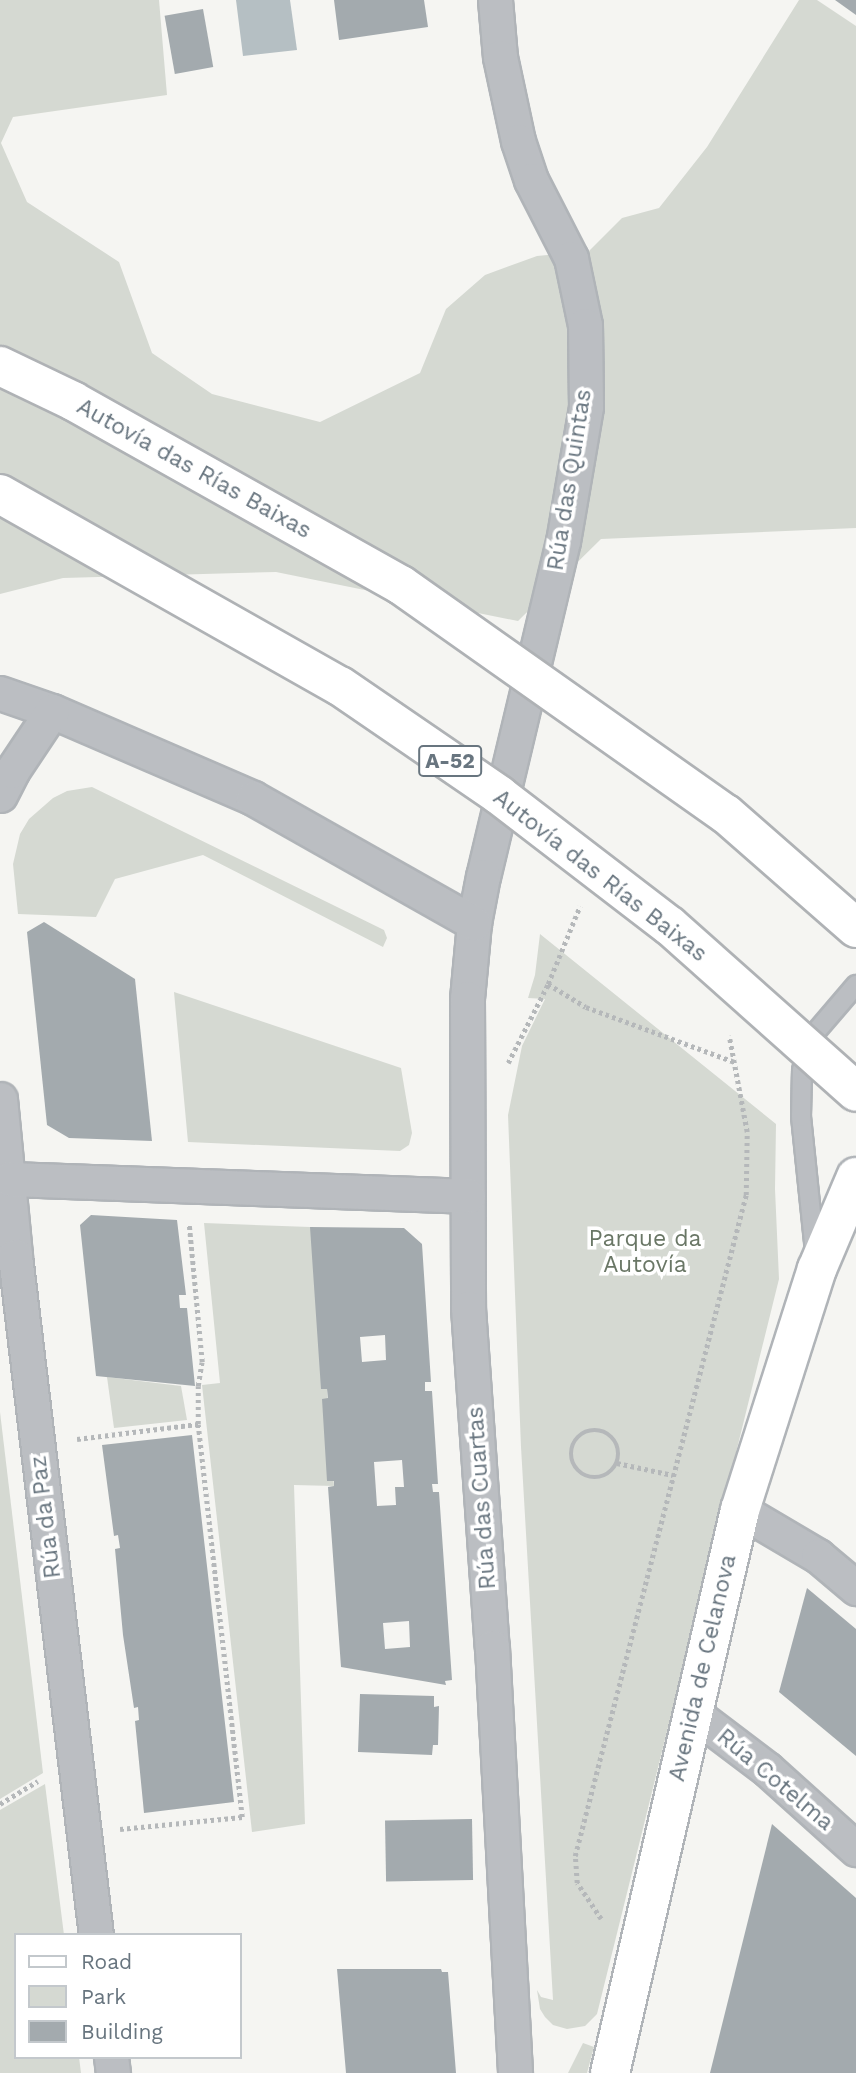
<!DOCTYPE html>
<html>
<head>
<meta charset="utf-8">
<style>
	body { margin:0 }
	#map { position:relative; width:856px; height:2073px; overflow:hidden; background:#f5f5f2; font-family:"Work Sans",sans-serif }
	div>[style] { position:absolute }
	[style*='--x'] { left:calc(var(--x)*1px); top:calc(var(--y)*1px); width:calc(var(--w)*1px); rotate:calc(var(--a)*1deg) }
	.green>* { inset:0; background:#d5d9d2 }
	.water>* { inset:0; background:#b5bfc3 }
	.building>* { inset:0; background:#a3aaae; transform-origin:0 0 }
	.path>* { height:4.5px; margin-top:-2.25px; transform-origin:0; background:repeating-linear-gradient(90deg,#b5b8ba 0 3.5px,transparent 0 7px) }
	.path>.ring { margin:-2.25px; padding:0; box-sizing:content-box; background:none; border:4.5px solid #b5b8ba; border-radius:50% }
	.roads { filter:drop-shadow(2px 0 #b0b4b8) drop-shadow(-2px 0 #b0b4b8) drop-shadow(0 2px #b0b4b8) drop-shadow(0 -2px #b0b4b8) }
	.lane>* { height:18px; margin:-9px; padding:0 9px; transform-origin:9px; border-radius:9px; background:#bbbec2 }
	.street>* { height:33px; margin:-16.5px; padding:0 16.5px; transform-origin:16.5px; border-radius:16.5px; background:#bbbec2 }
	.secondary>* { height:38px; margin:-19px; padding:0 19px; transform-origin:19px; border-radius:19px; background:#fff }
	.bridges { filter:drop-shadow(2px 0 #afb2b5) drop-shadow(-2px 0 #afb2b5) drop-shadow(0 2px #afb2b5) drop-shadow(0 -2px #afb2b5) }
	.highway-bridge>* { height:38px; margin:-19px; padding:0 19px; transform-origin:19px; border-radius:19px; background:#fff }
	span { translate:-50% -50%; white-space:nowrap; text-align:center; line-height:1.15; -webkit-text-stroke:7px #fff; paint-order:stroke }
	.shield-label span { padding:2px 5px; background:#fff; border:2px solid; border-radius:5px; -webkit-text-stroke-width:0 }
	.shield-label { font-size:21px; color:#68757f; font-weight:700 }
	.street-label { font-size:23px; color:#68757f }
	.park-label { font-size:23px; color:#6a7766 }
	.legend { position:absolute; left:14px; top:1933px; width:228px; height:126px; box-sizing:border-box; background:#fff; border:2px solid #c3c8cc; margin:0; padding:9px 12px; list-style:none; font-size:21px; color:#68757f }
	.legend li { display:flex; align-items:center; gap:14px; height:35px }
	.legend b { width:35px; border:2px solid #c3c8cc }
</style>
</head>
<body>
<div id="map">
	<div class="green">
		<i style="clip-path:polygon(0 0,159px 0,167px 95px,13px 117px,1px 143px,27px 202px,119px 262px,152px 353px,212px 394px,320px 422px,420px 373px,446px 309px,485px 275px,537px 256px,589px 251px,622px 218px,659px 208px,707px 147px,799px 0,817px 0,856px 26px,856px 528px,601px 539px,518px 621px,276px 572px,63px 578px,0 594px)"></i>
		<i style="clip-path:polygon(92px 787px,384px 930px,387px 938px,383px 947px,203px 855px,115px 879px,96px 917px,18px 914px,13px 864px,20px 834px,29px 819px,53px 798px,67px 791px)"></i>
		<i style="clip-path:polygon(540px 934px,776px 1124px,775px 1189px,779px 1279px,597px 2014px,585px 2026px,567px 2029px,553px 2025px,545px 2017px,540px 2009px,537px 1990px,541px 1997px,553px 2000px,521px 1447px,508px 1115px,522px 1046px,545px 999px,528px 998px,535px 975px)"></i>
		<i style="clip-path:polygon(174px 992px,401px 1068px,412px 1133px,409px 1145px,400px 1151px,188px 1142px)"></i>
		<i style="clip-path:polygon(204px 1223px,310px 1227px,316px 1233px,334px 1486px,294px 1485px,305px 1824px,252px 1832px,202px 1385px,220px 1383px)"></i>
		<i style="clip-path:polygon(107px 1377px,181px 1386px,187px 1420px,114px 1428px)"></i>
		<i style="clip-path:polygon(0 1412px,43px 1773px,0 1799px)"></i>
		<i style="clip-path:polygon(45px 1784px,64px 1935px,16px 1935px,16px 2057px,79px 2057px,81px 2073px,0 2073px,0 1810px)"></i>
		<i style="clip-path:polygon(583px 2043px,594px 2047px,587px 2073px,568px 2073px)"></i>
	</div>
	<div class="water">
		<i style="clip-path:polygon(236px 0,290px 0,297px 50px,243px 56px)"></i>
	</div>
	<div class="building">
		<i style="clip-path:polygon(334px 0,424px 0,428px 27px,339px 40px)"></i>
		<i style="clip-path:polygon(835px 0,856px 0,856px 15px)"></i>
		<i style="left:203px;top:9px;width:59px;height:39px;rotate:80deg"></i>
		<i style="clip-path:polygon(44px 922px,135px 979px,152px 1141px,69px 1138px,47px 1125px,27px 932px)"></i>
		<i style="clip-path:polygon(91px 1215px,177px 1220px,186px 1295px,179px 1295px,180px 1308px,187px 1308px,195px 1386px,96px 1376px,80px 1225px)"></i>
		<i style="clip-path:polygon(evenodd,310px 1227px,404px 1228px,422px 1244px,431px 1382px,425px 1382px,425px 1391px,432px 1391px,438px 1484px,432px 1484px,433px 1492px,439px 1492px,452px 1680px,445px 1681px,446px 1685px,341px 1667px,328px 1487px,334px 1486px,334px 1481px,327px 1481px,322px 1399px,328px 1398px,327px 1389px,321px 1389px,310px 1227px,385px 1335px,386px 1360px,362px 1362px,360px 1337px,385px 1335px,310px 1227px,402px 1460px,404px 1487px,395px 1487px,396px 1505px,377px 1506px,374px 1462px,402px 1460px,310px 1227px,409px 1621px,410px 1647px,385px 1649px,383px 1623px,409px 1621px)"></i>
		<i style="clip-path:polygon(192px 1435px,234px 1802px,144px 1813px,135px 1721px,139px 1720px,138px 1707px,134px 1708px,123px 1635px,115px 1549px,120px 1548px,118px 1535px,114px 1536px,102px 1445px)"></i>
		<i style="clip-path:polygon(807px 1588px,856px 1629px,856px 1756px,779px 1692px)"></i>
		<i style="clip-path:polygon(360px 1694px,434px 1696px,434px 1707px,439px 1706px,438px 1745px,433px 1745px,432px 1755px,358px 1752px)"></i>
		<i style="left:472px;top:1819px;width:61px;height:87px;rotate:89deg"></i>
		<i style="clip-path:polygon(772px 1824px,856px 1898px,856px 2073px,710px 2073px)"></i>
		<i style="clip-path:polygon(337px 1969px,441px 1969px,442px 1972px,448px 1972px,456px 2073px,346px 2073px)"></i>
	</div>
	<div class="path">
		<i style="--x:548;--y:984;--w:44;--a:31.2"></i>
		<i style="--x:586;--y:1007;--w:159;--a:20.3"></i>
		<i style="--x:508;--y:1063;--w:89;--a:-63.1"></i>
		<i style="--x:548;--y:984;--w:84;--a:-67.7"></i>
		<i class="ring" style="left:571px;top:1430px;width:43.5px;height:43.5px"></i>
		<i style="--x:77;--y:1439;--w:122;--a:-7.1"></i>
		<i style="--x:617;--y:1463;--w:57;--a:12.1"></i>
		<i style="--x:0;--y:1804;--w:44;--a:-31.2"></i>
		<i style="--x:120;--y:1829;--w:123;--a:-5.6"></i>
		<i style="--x:242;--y:1817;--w:395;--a:-96.4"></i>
		<i style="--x:198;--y:1424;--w:38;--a:-90"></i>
		<i style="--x:198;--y:1386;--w:24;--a:-81"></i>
		<i style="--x:202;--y:1362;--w:139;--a:-95.4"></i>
		<i style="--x:601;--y:1919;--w:43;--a:-123.7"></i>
		<i style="--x:577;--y:1883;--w:27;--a:-94"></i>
		<i style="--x:575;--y:1856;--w:683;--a:-75.5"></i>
		<i style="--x:746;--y:1195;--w:63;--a:-89.1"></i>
		<i style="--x:747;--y:1132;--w:98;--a:-100.6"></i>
	</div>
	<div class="roads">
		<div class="lane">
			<i style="--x:815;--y:1252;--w:136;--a:-95.9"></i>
			<i style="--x:801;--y:1117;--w:47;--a:-88.8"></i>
			<i style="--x:802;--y:1070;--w:38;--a:-72"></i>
			<i style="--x:814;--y:1034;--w:65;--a:-49.4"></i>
		</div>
		<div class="street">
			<i style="--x:495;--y:0;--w:57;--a:85"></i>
			<i style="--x:500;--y:57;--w:86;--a:77.9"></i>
			<i style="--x:518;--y:141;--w:41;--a:71.6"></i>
			<i style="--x:531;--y:180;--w:88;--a:62.9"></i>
			<i style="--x:571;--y:258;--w:68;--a:78.2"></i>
			<i style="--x:585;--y:325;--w:82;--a:89.3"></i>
			<i style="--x:586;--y:407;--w:136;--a:99.7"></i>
			<i style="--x:563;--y:541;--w:344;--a:103.4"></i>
			<i style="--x:483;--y:876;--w:48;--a:100.8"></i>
			<i style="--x:474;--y:923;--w:75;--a:95.3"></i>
			<i style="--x:467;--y:998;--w:310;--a:89.8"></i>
			<i style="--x:468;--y:1308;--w:340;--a:86"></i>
			<i style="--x:492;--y:1647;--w:427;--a:86.9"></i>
			<i style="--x:0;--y:693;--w:55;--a:19.1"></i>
			<i style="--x:52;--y:711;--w:219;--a:23.4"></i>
			<i style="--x:253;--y:798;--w:254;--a:29.5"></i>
			<i style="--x:0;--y:795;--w:27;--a:-63"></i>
			<i style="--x:12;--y:771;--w:72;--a:-56.3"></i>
			<i style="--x:0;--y:1099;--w:158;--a:84.5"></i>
			<i style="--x:15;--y:1256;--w:684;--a:83.2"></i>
			<i style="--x:9;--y:1179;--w:459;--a:2.1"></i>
			<i style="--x:740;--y:1510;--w:91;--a:30.5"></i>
			<i style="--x:818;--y:1556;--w:50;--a:40.1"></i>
			<i style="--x:693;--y:1713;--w:93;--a:37.1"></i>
			<i style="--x:767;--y:1769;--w:120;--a:42"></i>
			<i style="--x:111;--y:2057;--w:16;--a:83"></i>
		</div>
		<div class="secondary">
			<i style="--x:610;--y:2073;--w:578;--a:-77"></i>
			<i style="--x:740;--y:1510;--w:253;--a:-72.3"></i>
			<i style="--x:817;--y:1269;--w:100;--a:-67"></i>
		</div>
	</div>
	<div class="bridges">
		<div class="highway-bridge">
			<i style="--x:0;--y:366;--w:81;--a:25.6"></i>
			<i style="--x:73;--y:401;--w:376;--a:29.3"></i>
			<i style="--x:401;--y:585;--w:398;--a:35.2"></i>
			<i style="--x:726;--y:814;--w:173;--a:41.2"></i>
			<i style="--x:0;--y:494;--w:390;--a:29.5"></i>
			<i style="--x:340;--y:686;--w:193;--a:34.4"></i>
			<i style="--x:499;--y:795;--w:215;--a:37.5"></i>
			<i style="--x:670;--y:926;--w:249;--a:41.7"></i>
		</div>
	</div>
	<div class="shield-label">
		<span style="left:450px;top:761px">A-52</span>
	</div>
	<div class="street-label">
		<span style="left:194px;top:469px;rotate:29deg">Autovía das Rías Baixas</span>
		<span style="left:570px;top:480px;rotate:-81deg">Rúa das Quintas</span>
		<span style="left:600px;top:876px;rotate:38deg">Autovía das Rías Baixas</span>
		<span style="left:482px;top:1498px;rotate:-94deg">Rúa das Cuartas</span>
		<span style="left:46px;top:1517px;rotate:-97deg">Rúa da Paz</span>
		<span style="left:703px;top:1668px;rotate:-77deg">Avenida de Celanova</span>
		<span style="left:775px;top:1780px;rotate:40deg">Rúa Cotelma</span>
	</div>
	<div class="park-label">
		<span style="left:645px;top:1252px">Parque da<br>Autovía</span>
	</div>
	<ul class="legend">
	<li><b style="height:9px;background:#fff"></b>Road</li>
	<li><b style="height:19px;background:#d5d9d2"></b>Park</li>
	<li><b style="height:19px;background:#a3aaae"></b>Building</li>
	</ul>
</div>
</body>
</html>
